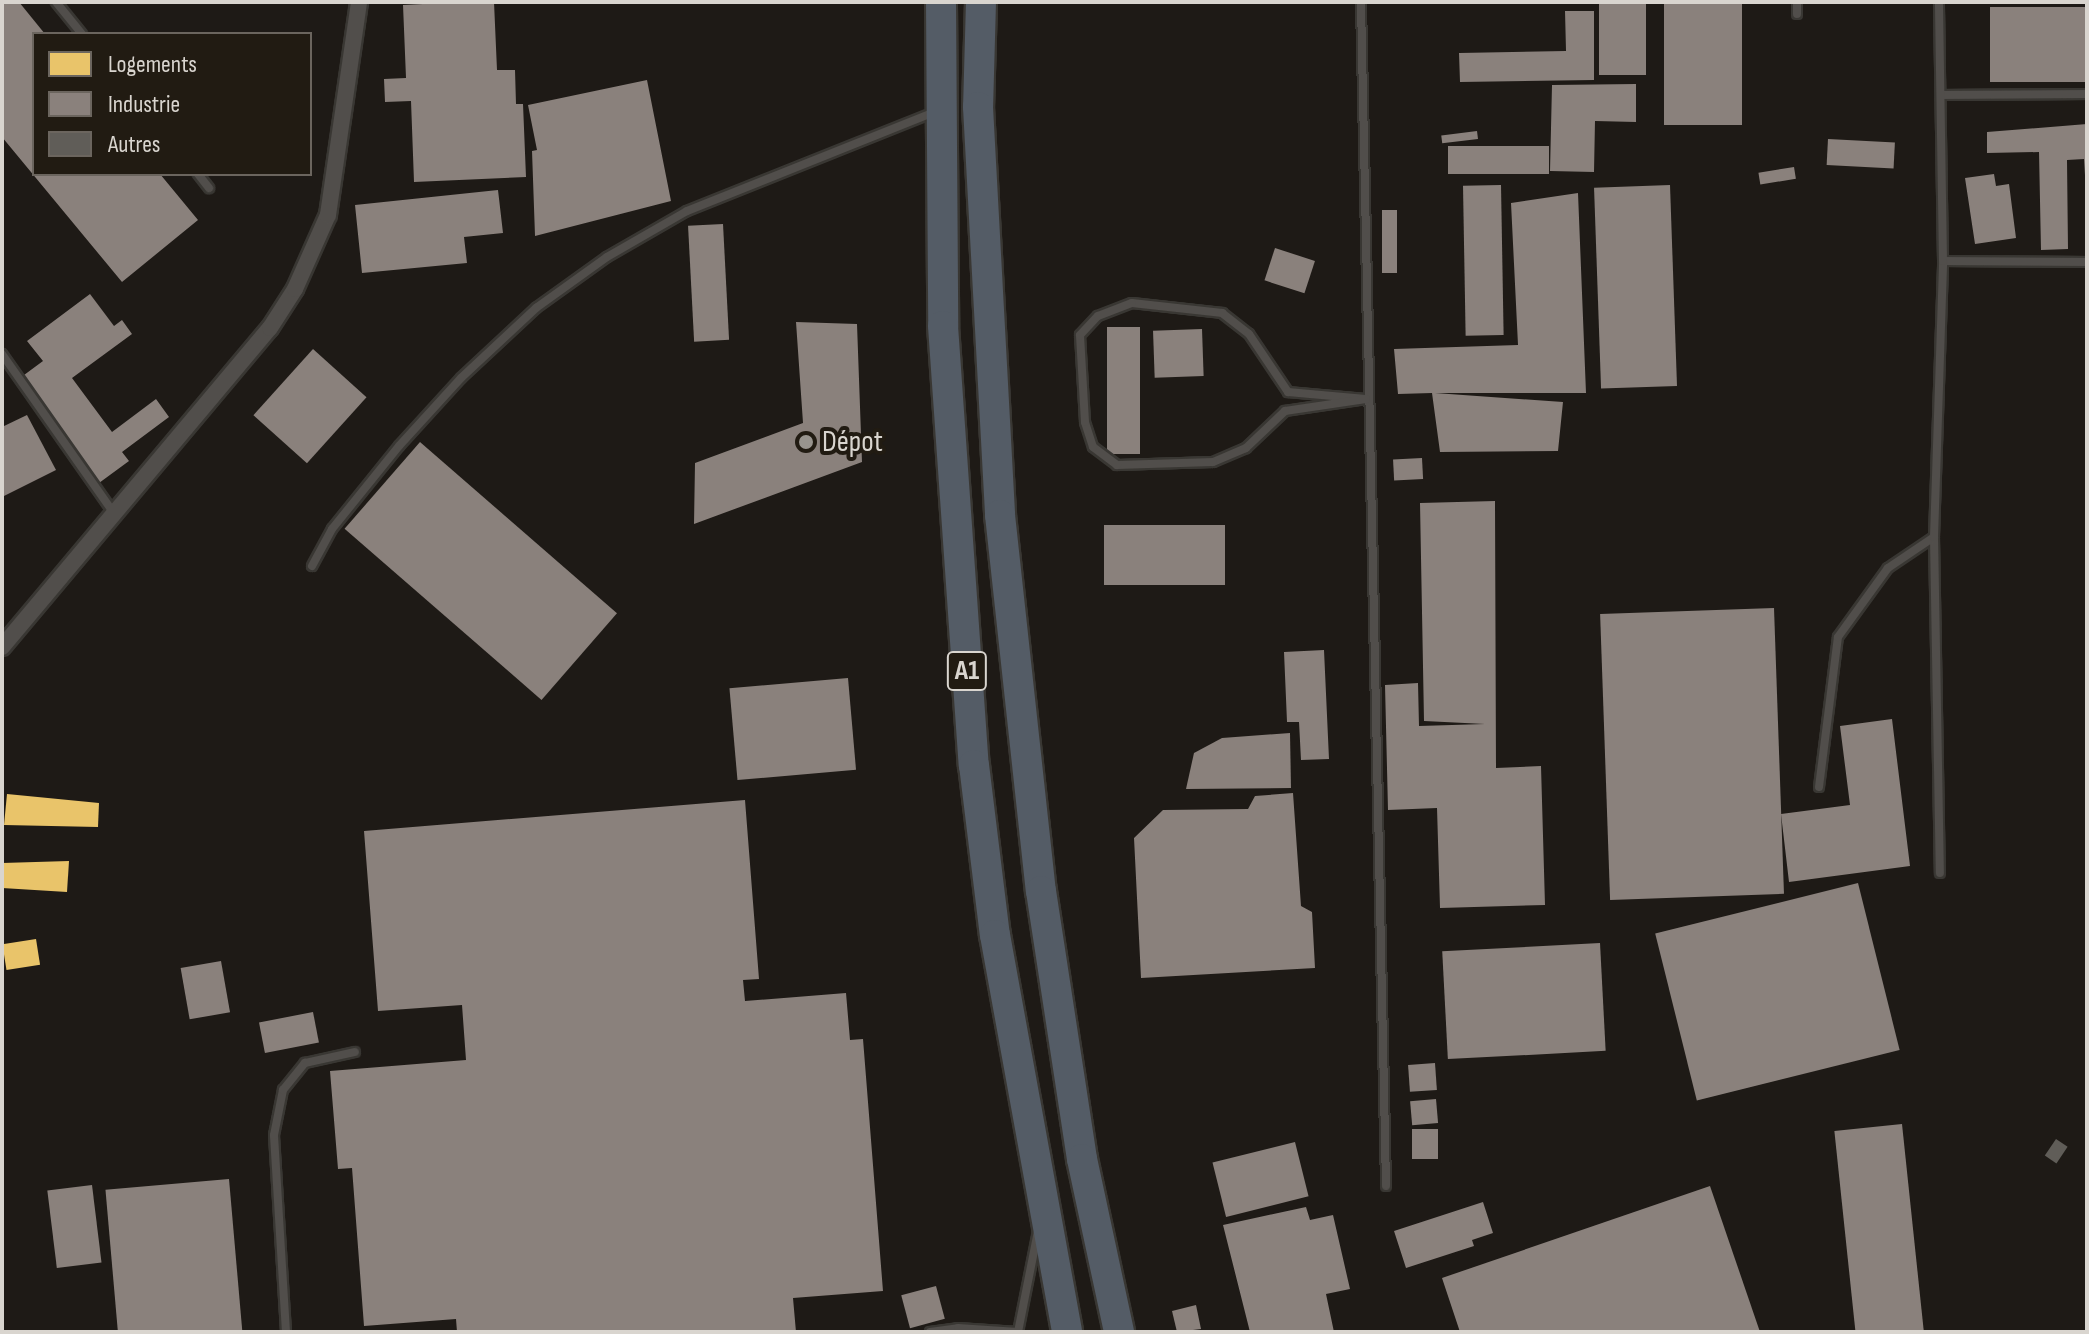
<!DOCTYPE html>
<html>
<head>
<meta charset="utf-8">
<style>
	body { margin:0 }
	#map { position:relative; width:2089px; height:1334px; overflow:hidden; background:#1e1a16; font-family:"Sofia Sans Condensed",sans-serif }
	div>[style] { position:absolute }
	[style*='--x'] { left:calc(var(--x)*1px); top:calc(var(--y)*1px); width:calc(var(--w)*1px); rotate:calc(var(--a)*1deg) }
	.homes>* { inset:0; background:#e9c46a; transform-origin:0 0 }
	.industry>* { inset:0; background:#8a817c; transform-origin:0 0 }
	.building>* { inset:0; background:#605d58; transform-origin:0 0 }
	.roads { filter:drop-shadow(2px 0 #393733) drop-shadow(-2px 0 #393733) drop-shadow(0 2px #393733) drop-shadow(0 -2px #393733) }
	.lane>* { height:8px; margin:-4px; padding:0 4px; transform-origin:4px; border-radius:4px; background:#514e4b }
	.street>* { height:16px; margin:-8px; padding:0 8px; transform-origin:8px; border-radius:8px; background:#514e4b }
	.highway>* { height:30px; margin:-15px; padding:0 15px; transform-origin:15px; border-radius:15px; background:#545c66 }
	.dots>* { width:22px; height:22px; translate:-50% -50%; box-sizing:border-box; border:4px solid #211b12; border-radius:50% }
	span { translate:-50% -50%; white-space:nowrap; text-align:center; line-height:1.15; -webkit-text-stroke:8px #211b12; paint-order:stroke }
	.shield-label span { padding:2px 6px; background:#211b12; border:2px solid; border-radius:6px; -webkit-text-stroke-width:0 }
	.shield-label { font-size:28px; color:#d9d5cf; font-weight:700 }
	.poi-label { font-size:30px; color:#d9d5cf }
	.left { translate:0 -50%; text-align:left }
	.frame { position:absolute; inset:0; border:4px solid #d9d5cf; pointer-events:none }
	.legend { position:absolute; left:32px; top:32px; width:280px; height:144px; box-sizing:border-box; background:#211b12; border:2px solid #6b655e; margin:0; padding:10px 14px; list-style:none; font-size:24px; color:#d9d5cf }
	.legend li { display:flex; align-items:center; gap:16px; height:40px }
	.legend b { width:40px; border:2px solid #6b655e }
</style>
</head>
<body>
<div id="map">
	<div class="homes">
		<i style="clip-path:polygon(7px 794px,99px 803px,98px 827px,4px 825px)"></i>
		<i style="clip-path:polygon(69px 861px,67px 892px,2px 888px,2px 863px)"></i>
		<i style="left:36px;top:939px;width:26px;height:34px;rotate:81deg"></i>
	</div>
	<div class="industry">
		<i style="clip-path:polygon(2px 2px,19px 2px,45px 34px,34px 34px,34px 174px,160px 174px,198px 220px,122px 282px,2px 137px)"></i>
		<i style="clip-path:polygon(462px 2px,494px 2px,497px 70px,515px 70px,516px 104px,523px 104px,526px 177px,414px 182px,411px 101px,385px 102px,384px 79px,406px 78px,403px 5px)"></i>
		<i style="left:1599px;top:2px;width:47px;height:73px"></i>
		<i style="left:1664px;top:2px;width:78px;height:123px"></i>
		<i style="left:2087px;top:7px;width:75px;height:97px;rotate:90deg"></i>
		<i style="clip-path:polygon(1565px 11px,1594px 11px,1594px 80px,1460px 82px,1459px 53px,1566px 51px)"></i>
		<i style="clip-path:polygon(647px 80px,671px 201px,535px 236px,532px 151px,537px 150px,528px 105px)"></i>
		<i style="clip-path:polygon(1636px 84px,1636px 122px,1595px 121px,1594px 172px,1550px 171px,1552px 85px)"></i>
		<i style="clip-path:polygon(2087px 124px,2087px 208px,2084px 159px,2067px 160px,2068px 249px,2041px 250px,2039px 152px,1987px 153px,1987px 132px)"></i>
		<i style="left:1477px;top:131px;width:8px;height:36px;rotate:83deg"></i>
		<i style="left:1828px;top:139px;width:67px;height:26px;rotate:3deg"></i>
		<i style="left:1549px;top:146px;width:28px;height:101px;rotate:90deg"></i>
		<i style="left:1794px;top:167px;width:12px;height:36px;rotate:81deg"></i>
		<i style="clip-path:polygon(1994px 174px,1996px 186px,2009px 184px,2016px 238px,1975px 244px,1965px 178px)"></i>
		<i style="left:1501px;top:185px;width:150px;height:38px;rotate:89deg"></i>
		<i style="left:1670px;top:185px;width:201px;height:76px;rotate:88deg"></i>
		<i style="clip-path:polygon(498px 190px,503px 233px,464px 237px,467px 263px,362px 273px,355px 205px)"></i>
		<i style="clip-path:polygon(1578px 193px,1586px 393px,1435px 393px,1563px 402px,1558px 451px,1440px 452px,1432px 393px,1398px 394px,1394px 349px,1518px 345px,1511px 203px)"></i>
		<i style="left:1382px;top:210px;width:15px;height:63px"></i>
		<i style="left:723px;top:224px;width:116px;height:35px;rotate:87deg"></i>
		<i style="left:1275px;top:248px;width:42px;height:34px;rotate:18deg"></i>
		<i style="clip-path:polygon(90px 294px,114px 326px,122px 320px,132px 334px,72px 378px,112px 432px,156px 399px,169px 417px,122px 452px,129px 461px,99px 483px,20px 378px,43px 361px,27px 341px)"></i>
		<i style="clip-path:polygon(796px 322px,857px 324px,862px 462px,694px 524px,695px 463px,803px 423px)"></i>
		<i style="left:1140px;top:327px;width:127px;height:33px;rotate:90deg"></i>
		<i style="left:1202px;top:329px;width:47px;height:49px;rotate:88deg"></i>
		<i style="left:313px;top:349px;width:72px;height:89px;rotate:42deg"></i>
		<i style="clip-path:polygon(27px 415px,56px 470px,2px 497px,2px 427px)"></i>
		<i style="left:420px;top:442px;width:261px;height:115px;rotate:41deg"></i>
		<i style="left:1422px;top:458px;width:21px;height:29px;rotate:87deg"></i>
		<i style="clip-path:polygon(1495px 501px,1496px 768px,1541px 766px,1545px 905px,1440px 908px,1437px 808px,1388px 810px,1385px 685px,1418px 683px,1419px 726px,1485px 724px,1424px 721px,1420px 503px)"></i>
		<i style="left:1104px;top:525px;width:121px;height:60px"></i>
		<i style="left:1774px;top:608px;width:286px;height:174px;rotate:88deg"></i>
		<i style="clip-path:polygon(1324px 650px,1329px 759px,1301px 760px,1299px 722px,1287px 722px,1284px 652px)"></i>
		<i style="left:848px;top:678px;width:92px;height:119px;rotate:85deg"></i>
		<i style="clip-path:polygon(1892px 719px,1910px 866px,1789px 882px,1781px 814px,1850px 805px,1840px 726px)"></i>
		<i style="clip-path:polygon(1290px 733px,1291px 788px,1186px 789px,1194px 753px,1222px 738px)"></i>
		<i style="clip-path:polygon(1293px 793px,1301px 906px,1312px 912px,1315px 968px,1141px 978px,1134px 838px,1163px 810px,1248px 809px,1255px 796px)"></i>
		<i style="clip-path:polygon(745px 800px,759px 979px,743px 980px,745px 1001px,846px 993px,850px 1040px,863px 1039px,883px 1291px,793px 1298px,796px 1332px,457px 1332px,456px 1319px,364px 1326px,352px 1168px,338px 1169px,330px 1071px,466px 1060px,462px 1005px,378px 1011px,364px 831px)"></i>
		<i style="left:1858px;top:883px;width:172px;height:209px;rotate:76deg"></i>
		<i style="left:1600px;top:943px;width:108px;height:158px;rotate:87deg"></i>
		<i style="left:221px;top:961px;width:52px;height:41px;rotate:80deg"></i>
		<i style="left:313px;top:1012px;width:31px;height:55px;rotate:79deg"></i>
		<i style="left:1435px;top:1063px;width:27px;height:27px;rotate:86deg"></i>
		<i style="left:1436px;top:1099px;width:24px;height:26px;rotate:85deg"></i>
		<i style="left:1902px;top:1124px;width:209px;height:68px;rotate:84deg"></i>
		<i style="left:1412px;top:1129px;width:26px;height:30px"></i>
		<i style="left:1295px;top:1142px;width:56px;height:85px;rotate:76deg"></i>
		<i style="left:229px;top:1179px;width:154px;height:124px;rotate:85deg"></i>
		<i style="left:92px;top:1185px;width:78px;height:45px;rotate:83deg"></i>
		<i style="clip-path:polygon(1710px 1186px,1760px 1332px,1460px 1332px,1442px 1278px)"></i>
		<i style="clip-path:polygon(1483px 1202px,1493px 1233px,1472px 1240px,1474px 1246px,1406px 1268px,1394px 1231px)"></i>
		<i style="clip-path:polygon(1306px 1207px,1310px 1220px,1333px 1215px,1350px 1289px,1326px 1294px,1334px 1332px,1250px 1332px,1223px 1225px)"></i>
		<i style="left:936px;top:1286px;width:34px;height:36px;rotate:75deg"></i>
		<i style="clip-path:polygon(1196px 1305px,1201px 1329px,1177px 1332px,1172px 1311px)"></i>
	</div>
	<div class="building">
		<i style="left:2056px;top:1139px;width:14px;height:20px;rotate:34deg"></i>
	</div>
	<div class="roads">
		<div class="lane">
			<i style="--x:56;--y:2;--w:41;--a:50.9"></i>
			<i style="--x:1361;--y:2;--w:1184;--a:88.79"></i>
			<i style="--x:1797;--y:14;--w:12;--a:-90"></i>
			<i style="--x:1941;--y:95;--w:146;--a:-0.4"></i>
			<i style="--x:198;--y:174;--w:18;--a:52"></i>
			<i style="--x:1943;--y:261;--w:144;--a:0.4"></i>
			<i style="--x:1132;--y:303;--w:91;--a:6.3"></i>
			<i style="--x:1222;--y:313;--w:34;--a:38"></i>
			<i style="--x:1249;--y:334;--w:70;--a:56.1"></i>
			<i style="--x:1288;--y:392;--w:78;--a:5.1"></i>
			<i style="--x:1366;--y:399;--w:82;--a:171.6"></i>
			<i style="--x:1285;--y:411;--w:54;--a:136.5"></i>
			<i style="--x:1246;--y:448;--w:36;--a:157"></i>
			<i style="--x:1213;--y:462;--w:96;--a:178.2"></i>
			<i style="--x:1117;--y:465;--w:30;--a:-143"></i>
			<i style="--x:1093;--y:447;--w:26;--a:-108"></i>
			<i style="--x:1085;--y:422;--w:87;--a:-93.3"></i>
			<i style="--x:1080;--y:335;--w:26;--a:-47"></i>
			<i style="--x:1098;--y:316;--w:36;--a:-21"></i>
			<i style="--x:2;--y:354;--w:193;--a:54.9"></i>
			<i style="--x:1934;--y:537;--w:336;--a:89"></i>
			<i style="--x:312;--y:566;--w:42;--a:-61.6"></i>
			<i style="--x:332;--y:529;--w:107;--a:-51.1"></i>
			<i style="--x:399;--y:446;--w:92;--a:-47.6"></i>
			<i style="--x:461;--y:378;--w:103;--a:-43"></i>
			<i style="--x:536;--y:308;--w:87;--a:-35.7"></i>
			<i style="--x:607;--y:257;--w:92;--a:-29.9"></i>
			<i style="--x:687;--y:211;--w:267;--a:-21.8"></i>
			<i style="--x:1819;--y:787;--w:151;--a:-82.8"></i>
			<i style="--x:1838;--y:637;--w:85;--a:-54.1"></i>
			<i style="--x:1888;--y:568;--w:55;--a:-34"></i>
			<i style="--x:1934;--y:537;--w:276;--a:-88.1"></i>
			<i style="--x:1943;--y:261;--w:259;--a:-90.9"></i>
			<i style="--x:286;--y:1332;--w:197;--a:-93.5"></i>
			<i style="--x:274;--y:1135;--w:46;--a:-78.7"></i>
			<i style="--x:283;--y:1090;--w:35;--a:-51"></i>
			<i style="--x:305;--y:1063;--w:51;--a:-12.4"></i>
			<i style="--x:930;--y:1332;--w:28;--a:-8"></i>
			<i style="--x:958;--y:1328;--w:60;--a:3.8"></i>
			<i style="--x:1018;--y:1332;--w:103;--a:-78.8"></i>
		</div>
		<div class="street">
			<i style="--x:2;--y:647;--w:417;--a:-50"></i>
			<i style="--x:270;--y:328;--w:46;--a:-57.3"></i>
			<i style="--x:295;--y:289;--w:81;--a:-66"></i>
			<i style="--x:328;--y:215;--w:215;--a:-81.7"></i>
		</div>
		<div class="highway">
			<i style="--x:941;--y:2;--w:324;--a:89.6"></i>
			<i style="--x:943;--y:326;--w:440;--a:86"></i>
			<i style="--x:974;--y:765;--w:171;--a:83"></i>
			<i style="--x:995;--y:935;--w:403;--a:79.7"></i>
			<i style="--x:981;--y:2;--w:105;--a:91.6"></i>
			<i style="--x:978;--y:107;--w:409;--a:86.9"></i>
			<i style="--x:1000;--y:515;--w:378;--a:83.8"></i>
			<i style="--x:1041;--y:891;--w:271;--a:81.3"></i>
			<i style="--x:1082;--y:1159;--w:177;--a:77.9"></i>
		</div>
	</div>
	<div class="dots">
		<i style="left:806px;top:442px;background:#98948e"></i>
	</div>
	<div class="shield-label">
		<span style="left:967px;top:671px">A1</span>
	</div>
	<div class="poi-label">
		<span class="left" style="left:822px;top:442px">Dépot</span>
	</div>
	<div class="frame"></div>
	<ul class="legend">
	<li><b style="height:22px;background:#e9c46a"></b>Logements</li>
	<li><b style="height:22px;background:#8a817c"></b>Industrie</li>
	<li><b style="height:22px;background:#605d58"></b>Autres</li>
	</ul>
</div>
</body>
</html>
